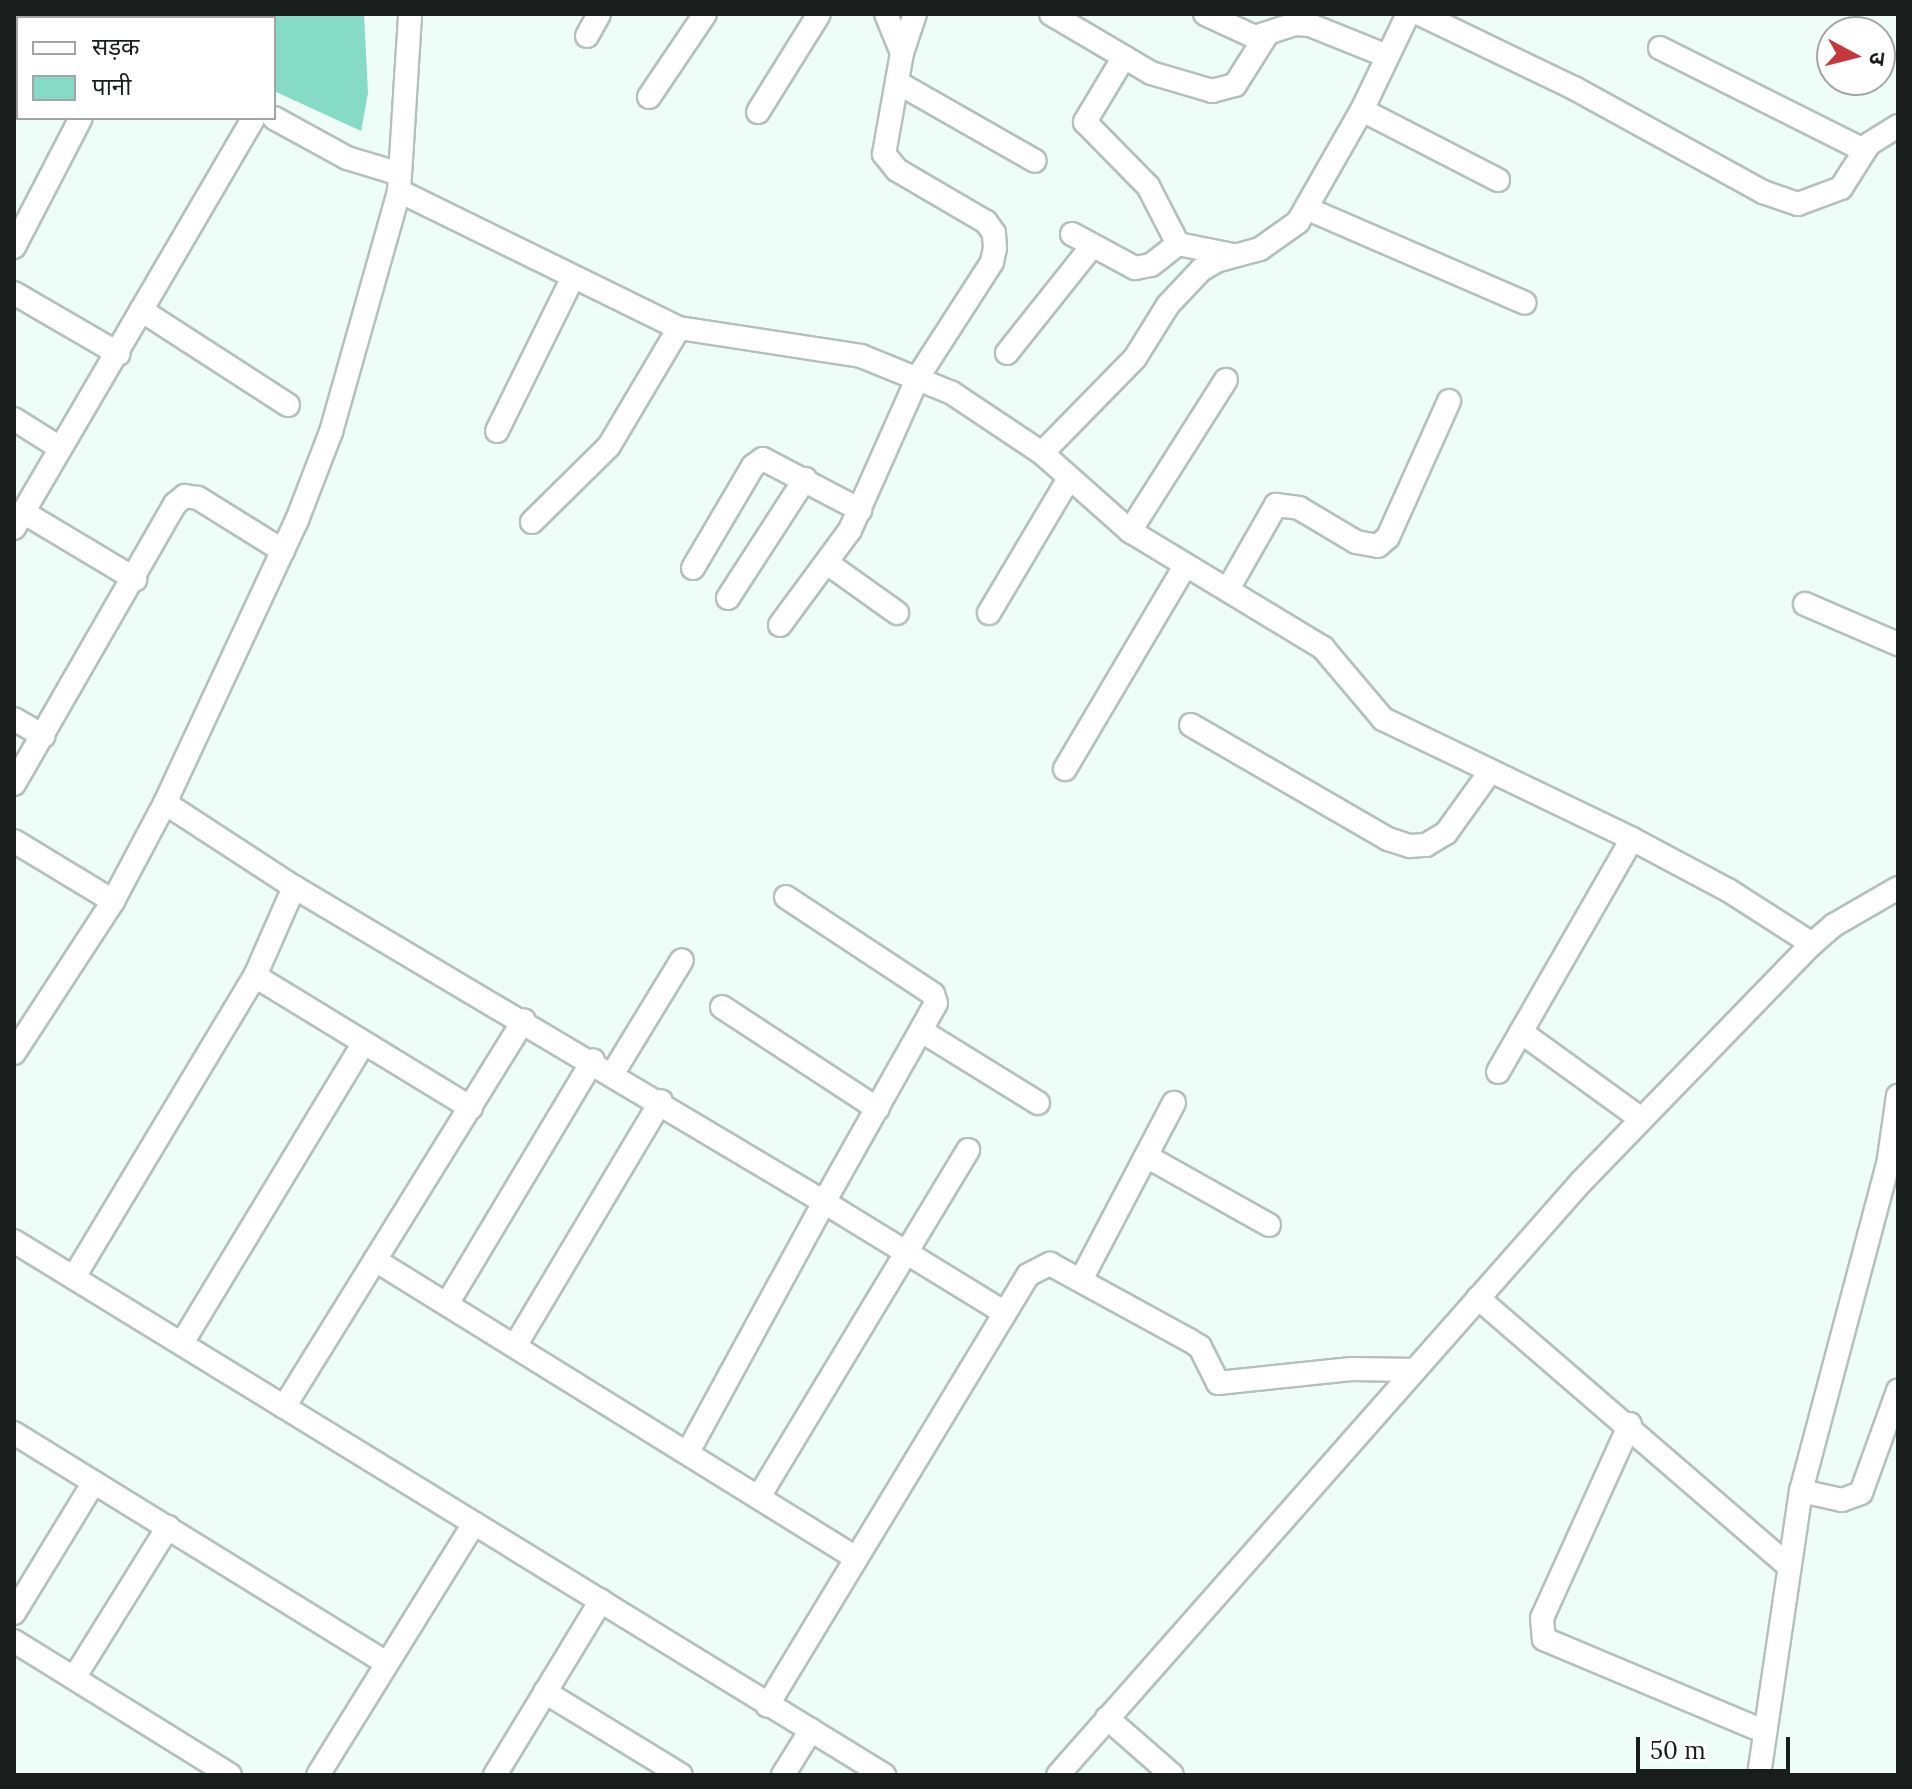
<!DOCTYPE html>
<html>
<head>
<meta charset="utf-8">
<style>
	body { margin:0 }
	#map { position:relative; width:1912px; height:1789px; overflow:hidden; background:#effdf8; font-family:Lora,"Noto Sans Devanagari",serif }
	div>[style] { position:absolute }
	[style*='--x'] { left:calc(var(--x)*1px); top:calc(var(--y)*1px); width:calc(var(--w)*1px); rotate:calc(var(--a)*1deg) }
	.water>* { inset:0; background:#85dbc5 }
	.roads { filter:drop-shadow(2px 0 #b3c0bc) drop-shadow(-2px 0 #b3c0bc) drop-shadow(0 2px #b3c0bc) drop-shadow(0 -2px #b3c0bc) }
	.minor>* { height:22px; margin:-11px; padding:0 11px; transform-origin:11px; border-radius:11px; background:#fff }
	span { translate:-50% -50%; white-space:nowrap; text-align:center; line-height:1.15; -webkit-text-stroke:6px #fff; paint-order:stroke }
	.frame { position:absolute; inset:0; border:16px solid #191e1d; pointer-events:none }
	.legend { position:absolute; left:16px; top:16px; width:260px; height:104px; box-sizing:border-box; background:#fff; border:2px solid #a3a5a5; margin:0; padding:10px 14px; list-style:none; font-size:24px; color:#191e1d }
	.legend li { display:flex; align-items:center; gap:16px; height:40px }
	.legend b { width:40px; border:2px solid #a3a5a5 }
	.north { position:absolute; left:1816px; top:16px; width:80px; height:80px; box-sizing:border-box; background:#fff; border:2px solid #a3a5a5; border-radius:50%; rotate:97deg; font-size:22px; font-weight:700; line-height:32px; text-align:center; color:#191e1d }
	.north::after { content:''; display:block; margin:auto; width:28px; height:36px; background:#c6363d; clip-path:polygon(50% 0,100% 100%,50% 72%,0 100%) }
	.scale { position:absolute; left:1636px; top:1737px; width:154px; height:36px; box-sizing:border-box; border:4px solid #191e1d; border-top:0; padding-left:10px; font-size:24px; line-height:28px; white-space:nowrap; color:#191e1d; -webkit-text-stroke:6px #fff; paint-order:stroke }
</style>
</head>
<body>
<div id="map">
	<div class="water">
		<i style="clip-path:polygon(148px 14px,364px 14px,368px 93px,361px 131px,274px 91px,274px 18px,147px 18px)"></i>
	</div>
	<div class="roads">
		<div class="minor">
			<i style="--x:1051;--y:14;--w:116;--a:30.5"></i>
			<i style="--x:1151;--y:73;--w:64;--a:16.4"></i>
			<i style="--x:1212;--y:91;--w:24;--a:-15"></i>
			<i style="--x:1235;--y:85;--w:58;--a:-57.7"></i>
			<i style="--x:1205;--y:14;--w:55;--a:24.7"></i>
			<i style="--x:1255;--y:37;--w:42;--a:-18"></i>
			<i style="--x:1295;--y:24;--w:15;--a:4"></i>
			<i style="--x:1310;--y:25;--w:83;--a:21.9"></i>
			<i style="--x:1420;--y:14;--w:171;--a:25.7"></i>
			<i style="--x:1574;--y:88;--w:216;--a:28.8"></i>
			<i style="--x:1763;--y:192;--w:37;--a:19"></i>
			<i style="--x:1798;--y:204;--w:46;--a:-20.4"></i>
			<i style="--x:1841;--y:188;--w:52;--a:-57.5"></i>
			<i style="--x:1869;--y:144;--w:34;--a:-32"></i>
			<i style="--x:48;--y:18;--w:4;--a:-63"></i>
			<i style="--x:587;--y:36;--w:25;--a:-61"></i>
			<i style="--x:1660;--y:48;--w:228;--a:26.6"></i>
			<i style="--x:902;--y:53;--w:41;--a:-71.6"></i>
			<i style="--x:1124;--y:57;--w:76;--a:121"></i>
			<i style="--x:1085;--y:122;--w:90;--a:45.5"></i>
			<i style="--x:1148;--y:186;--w:65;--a:62.7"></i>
			<i style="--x:14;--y:65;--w:4;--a:0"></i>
			<i style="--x:900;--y:84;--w:155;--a:29.7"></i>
			<i style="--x:649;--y:97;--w:100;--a:-56"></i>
			<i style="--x:1362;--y:110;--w:153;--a:27.2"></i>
			<i style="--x:758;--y:112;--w:115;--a:-58.1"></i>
			<i style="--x:274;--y:118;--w:83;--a:28.7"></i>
			<i style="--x:347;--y:158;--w:55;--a:16.8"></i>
			<i style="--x:399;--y:191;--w:312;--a:26.1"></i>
			<i style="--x:679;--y:328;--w:184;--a:8.7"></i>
			<i style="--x:861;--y:356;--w:98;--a:22.1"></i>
			<i style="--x:952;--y:393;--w:108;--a:33.7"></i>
			<i style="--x:1042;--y:453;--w:118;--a:41.6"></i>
			<i style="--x:1130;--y:531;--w:226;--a:31.2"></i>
			<i style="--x:1323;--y:648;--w:93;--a:49.8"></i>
			<i style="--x:1383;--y:719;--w:276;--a:25.7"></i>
			<i style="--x:1632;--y:839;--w:109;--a:28"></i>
			<i style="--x:1728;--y:890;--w:100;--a:32.7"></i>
			<i style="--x:1308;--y:209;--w:236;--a:23.4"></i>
			<i style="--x:1072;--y:234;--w:72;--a:28.4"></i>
			<i style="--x:1135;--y:268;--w:16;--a:-11"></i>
			<i style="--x:1151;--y:265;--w:34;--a:-38"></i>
			<i style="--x:1178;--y:244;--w:56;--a:11.3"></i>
			<i style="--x:14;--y:247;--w:145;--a:-62.6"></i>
			<i style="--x:14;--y:293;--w:121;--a:30.2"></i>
			<i style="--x:141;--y:310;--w:175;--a:32.9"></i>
			<i style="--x:1007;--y:353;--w:137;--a:-51.5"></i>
			<i style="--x:14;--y:419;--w:54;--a:32.2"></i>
			<i style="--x:497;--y:431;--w:169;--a:-63.7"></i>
			<i style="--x:1042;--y:453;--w:133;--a:-45.6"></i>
			<i style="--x:1135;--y:358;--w:62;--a:-58.1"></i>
			<i style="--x:1168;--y:305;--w:48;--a:-46.7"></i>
			<i style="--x:1201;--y:270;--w:17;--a:-31"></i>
			<i style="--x:1216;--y:261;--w:46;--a:-15.3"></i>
			<i style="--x:1260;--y:249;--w:47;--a:-35.4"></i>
			<i style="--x:1298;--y:222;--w:129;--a:-60.3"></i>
			<i style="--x:1362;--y:110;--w:106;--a:-64.4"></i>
			<i style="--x:23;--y:512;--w:131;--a:30.9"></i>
			<i style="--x:532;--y:522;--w:108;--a:-44.6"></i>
			<i style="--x:609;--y:446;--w:137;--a:-59.3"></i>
			<i style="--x:14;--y:528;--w:475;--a:-59.7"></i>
			<i style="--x:1130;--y:531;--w:179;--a:-57.6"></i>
			<i style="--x:827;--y:563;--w:86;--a:35.5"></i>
			<i style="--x:693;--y:568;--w:118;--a:-59.5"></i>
			<i style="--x:753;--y:466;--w:12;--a:-35"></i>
			<i style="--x:763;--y:459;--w:110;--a:27.7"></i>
			<i style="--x:1228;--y:589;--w:97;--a:-60.3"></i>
			<i style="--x:1276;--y:505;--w:23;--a:7"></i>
			<i style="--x:1299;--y:508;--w:66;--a:30.8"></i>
			<i style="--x:1356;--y:542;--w:22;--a:10"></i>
			<i style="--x:1378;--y:546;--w:13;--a:-42"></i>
			<i style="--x:1388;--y:537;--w:149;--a:-65.8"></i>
			<i style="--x:728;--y:598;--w:142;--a:-57.1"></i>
			<i style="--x:1805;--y:604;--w:101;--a:23.3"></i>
			<i style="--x:989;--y:613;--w:155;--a:-59.3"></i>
			<i style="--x:780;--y:625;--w:118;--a:-53.6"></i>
			<i style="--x:850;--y:530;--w:167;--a:-66"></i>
			<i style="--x:918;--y:377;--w:137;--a:-57.2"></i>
			<i style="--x:992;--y:262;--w:14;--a:-78"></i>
			<i style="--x:995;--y:248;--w:15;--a:-94"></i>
			<i style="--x:994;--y:233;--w:14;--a:-126"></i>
			<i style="--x:986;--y:222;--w:103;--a:-149.7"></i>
			<i style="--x:897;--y:170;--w:21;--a:-129"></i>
			<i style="--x:884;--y:154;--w:103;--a:-79.9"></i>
			<i style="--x:902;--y:53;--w:42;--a:-112.3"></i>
			<i style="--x:14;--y:719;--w:34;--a:30"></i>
			<i style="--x:1191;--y:725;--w:228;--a:30.1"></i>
			<i style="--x:1388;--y:839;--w:23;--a:18"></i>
			<i style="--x:1410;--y:846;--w:16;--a:-4"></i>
			<i style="--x:1426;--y:845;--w:23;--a:-31"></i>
			<i style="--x:1446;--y:833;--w:75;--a:-54.2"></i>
			<i style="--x:1065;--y:769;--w:236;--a:-59.4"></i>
			<i style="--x:14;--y:784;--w:323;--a:-60.1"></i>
			<i style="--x:175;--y:504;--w:13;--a:-39"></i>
			<i style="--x:185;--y:496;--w:13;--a:9"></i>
			<i style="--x:198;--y:498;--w:100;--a:31.9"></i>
			<i style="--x:165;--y:803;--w:154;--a:33.1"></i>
			<i style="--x:294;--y:887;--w:617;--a:30.72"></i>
			<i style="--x:824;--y:1202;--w:228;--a:-60.6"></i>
			<i style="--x:936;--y:1003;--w:9;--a:-108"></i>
			<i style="--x:933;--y:994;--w:176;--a:-146.6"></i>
			<i style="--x:14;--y:841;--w:116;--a:31.2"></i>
			<i style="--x:255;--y:976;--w:253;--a:31.4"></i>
			<i style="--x:722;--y:1007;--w:186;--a:33.2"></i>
			<i style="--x:923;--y:1032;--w:135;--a:31.7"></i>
			<i style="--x:1521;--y:1032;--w:148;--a:35.9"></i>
			<i style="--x:14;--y:1053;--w:181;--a:-56.9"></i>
			<i style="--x:113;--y:901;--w:111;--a:-62"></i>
			<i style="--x:165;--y:803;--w:312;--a:-65"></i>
			<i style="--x:297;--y:520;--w:94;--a:-68.9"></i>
			<i style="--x:331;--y:432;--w:250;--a:-74.2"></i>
			<i style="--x:399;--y:191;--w:177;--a:-86.4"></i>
			<i style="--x:1498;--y:1072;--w:269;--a:-60.1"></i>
			<i style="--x:613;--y:1073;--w:132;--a:-58.6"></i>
			<i style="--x:1146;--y:1156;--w:141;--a:29.3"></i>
			<i style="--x:14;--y:1241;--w:1021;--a:31.54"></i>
			<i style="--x:375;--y:1260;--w:566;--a:31.78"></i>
			<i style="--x:74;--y:1277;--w:351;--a:-59"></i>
			<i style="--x:255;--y:976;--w:97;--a:-66.3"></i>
			<i style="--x:1082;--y:1278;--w:198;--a:-62.3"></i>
			<i style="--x:1478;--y:1298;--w:407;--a:40.8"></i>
			<i style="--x:447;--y:1304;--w:284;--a:-59.1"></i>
			<i style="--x:1005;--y:1313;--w:44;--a:-58.8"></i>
			<i style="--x:1028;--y:1275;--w:25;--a:-27"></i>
			<i style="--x:1050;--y:1264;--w:158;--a:28.7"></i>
			<i style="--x:1189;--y:1340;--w:13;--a:32"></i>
			<i style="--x:1200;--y:1347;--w:40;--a:63.4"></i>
			<i style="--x:1218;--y:1383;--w:134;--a:-6"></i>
			<i style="--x:1351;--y:1369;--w:64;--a:0.9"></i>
			<i style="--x:182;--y:1343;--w:351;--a:-58.8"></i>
			<i style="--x:515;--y:1346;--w:285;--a:-59.2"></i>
			<i style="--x:284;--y:1407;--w:455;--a:-58.2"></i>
			<i style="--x:1630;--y:1424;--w:213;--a:114.4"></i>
			<i style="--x:1542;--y:1618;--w:21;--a:85"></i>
			<i style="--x:1544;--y:1639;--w:240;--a:22.8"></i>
			<i style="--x:14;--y:1433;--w:438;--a:31.7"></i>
			<i style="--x:689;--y:1450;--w:282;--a:-61.4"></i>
			<i style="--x:824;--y:1202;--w:212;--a:31.5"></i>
			<i style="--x:1005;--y:1313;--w:459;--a:121.2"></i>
			<i style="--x:1801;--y:1491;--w:42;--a:12.4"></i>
			<i style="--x:1842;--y:1500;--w:20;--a:-20"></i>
			<i style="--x:1861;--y:1493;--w:109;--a:-70.1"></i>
			<i style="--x:760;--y:1495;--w:403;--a:-58.9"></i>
			<i style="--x:14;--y:1613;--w:153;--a:-58.6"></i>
			<i style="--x:14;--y:1641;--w:254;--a:31.8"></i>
			<i style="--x:74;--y:1678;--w:178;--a:-58.1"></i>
			<i style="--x:545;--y:1692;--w:159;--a:31.4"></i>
			<i style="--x:1107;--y:1718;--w:86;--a:41.2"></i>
			<i style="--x:318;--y:1775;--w:296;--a:-58.2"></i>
			<i style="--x:495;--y:1775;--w:204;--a:-58.7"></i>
			<i style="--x:783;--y:1775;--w:53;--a:-58.1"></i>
			<i style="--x:1058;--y:1775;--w:791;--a:-48.59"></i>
			<i style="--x:1581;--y:1182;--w:332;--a:-45.9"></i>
			<i style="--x:1812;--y:944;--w:29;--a:-41"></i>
			<i style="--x:1834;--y:925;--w:74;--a:-30"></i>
			<i style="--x:1759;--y:1775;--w:287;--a:-81.6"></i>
			<i style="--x:1801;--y:1491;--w:337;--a:-75.1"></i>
			<i style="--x:1888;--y:1165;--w:70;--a:-81.8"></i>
		</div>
	</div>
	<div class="frame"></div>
	<ul class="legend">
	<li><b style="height:10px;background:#fff"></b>सड़क</li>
	<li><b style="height:22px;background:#85dbc5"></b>पानी</li>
	</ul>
	<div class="north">उ</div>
	<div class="scale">50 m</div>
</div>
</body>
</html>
